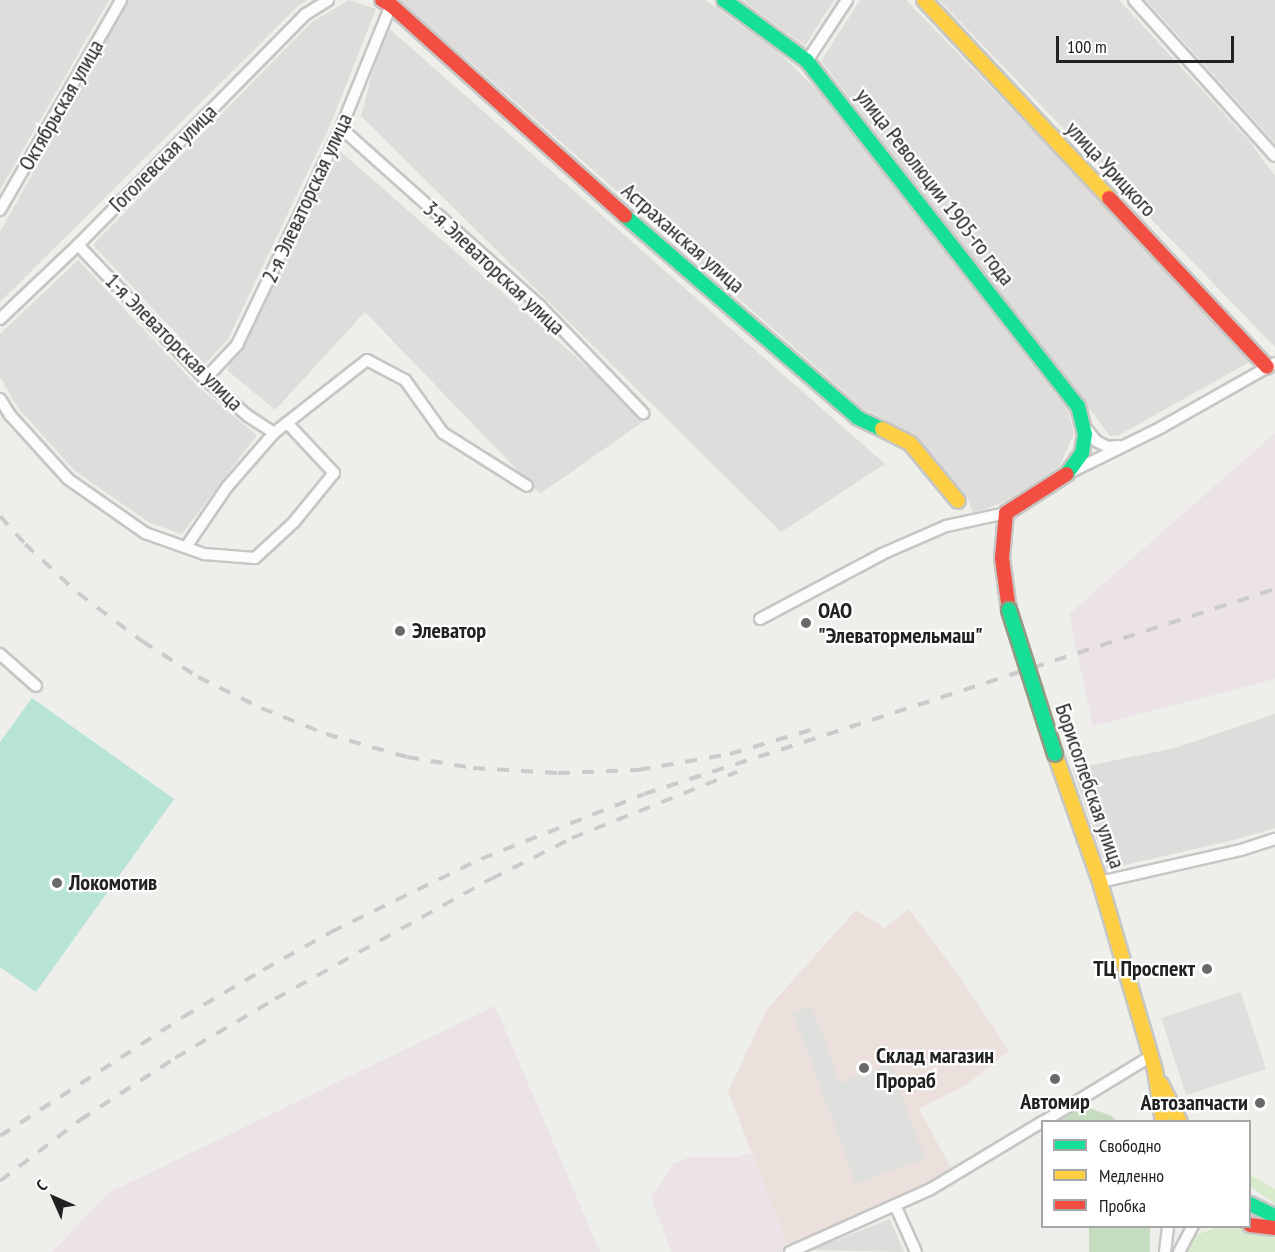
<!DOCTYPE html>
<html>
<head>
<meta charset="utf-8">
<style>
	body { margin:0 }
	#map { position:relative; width:1275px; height:1252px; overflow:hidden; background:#eeeeea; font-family:"PT Sans Narrow",sans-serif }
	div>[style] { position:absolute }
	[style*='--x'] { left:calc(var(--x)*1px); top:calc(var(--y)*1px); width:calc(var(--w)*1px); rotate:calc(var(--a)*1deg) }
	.residential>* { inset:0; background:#dedddb }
	.commercial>* { inset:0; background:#ebe0dc }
	.industrial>* { inset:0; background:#ebe3e7 }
	.grass>* { inset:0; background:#d7eacb }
	.forest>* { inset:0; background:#c6dcc1; transform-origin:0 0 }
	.pitch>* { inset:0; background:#b7e4d7 }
	.parking>* { inset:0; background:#dfdfdd; transform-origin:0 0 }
	.roads { filter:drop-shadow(2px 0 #c6c6c4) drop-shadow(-2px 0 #c6c6c4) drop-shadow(0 2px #c6c6c4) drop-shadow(0 -2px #c6c6c4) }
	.street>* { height:10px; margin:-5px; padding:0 5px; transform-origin:5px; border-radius:5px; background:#fcfcfc }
	.fast>* { height:14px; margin:-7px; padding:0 7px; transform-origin:7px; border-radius:7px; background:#16e098 }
	.slow>* { height:14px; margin:-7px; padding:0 7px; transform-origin:7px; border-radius:7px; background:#ffcf43 }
	.jam>* { height:14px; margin:-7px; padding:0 7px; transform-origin:7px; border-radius:7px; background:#f24e42 }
	.rail>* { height:4px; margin-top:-2px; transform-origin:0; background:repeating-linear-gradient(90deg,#cbcbcb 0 12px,transparent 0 24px) }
	.bridges { filter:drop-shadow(2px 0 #939982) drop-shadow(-2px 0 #939982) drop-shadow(0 2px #939982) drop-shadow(0 -2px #939982) }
	.fast-bridge>* { height:14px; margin:-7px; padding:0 7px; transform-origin:7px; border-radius:7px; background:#16e098 }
	.dots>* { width:16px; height:16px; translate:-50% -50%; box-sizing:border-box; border:3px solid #fff; border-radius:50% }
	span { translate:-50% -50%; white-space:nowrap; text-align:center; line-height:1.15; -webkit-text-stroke:4.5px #fff; paint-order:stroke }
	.street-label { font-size:22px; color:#212121 }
	.poi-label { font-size:22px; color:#212121; font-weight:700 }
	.left { translate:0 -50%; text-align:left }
	.right { translate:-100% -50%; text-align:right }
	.legend { position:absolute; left:1041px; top:1120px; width:210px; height:108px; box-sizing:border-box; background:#fff; border:2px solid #a6a6a6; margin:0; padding:8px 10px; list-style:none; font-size:18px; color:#212121 }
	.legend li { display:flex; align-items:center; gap:12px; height:30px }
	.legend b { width:30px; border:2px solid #a6a6a6 }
	.north { position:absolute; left:24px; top:1168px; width:60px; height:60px; -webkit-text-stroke:4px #fff; paint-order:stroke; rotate:315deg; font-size:16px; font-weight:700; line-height:24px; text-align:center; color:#212121 }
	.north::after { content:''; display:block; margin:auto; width:21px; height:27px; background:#212121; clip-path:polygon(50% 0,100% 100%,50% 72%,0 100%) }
	.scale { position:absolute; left:1056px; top:36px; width:178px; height:27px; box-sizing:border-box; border:3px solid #212121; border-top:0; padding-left:8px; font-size:18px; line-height:21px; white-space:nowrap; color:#212121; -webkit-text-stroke:4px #fff; paint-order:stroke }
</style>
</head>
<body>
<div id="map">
	<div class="residential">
		<i style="clip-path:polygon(0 0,109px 0,0 190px)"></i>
		<i style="clip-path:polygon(129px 0,308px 0,298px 6px,0 302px,0 232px)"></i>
		<i style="clip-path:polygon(349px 0,376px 9px,331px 123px,228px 339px,205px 364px,93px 245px,312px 22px)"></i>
		<i style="clip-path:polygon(400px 0,705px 0,778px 52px,826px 99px,1068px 411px,1074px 434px,1059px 467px,1002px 503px,973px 513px,967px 496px,916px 435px,864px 409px)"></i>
		<i style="clip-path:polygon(742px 0,834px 0,805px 46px)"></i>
		<i style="clip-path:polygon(860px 0,906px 0,1255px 359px,1119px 435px,1110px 436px,821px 61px)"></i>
		<i style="clip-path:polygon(939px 0,1119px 0,1250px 142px,1275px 176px,1275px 347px)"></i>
		<i style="clip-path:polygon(1146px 0,1275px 0,1275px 143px)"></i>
		<i style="clip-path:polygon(385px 25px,885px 464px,781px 532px,361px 116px)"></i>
		<i style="clip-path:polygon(340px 151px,647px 419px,540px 494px,365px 312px,275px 410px,227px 370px)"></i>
		<i style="clip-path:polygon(78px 260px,198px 387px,257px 435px,182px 534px,150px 523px,75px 471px,18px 408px,0 377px,0 334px)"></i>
		<i style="clip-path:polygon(1275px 714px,1275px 828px,1238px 839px,1107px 869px,1072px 769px,1175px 748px)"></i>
		<i style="clip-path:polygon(890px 1219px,904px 1252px,811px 1250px)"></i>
	</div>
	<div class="commercial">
		<i style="clip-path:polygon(909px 909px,954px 969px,1009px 1051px,967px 1084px,919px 1109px,951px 1168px,901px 1199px,788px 1247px,728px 1091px,768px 1008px,856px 910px,885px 928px)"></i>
	</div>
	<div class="industrial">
		<i style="clip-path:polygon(1275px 433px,1275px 679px,1093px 726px,1069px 614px)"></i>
		<i style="clip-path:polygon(495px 1006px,600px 1252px,52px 1252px,110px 1192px)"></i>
		<i style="clip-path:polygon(751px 1152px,789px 1249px,782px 1252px,671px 1252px,651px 1197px,673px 1164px,690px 1157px,737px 1157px)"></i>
	</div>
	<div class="grass">
		<i style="clip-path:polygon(1250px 1175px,1275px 1189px,1275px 1204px,1250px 1186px)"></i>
		<i style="clip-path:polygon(1218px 1227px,1272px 1230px,1275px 1237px,1275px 1252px,1182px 1252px,1196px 1235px)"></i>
	</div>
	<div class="forest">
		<i style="clip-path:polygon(1084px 1106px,1112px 1116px,1116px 1121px,1059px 1122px,1075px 1108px)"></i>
		<i style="left:1089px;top:1227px;width:61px;height:25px"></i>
	</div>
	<div class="pitch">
		<i style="clip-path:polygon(32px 698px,174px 799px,36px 992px,0 967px,0 742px)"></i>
	</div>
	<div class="parking">
		<i style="left:1241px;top:992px;width:81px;height:84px;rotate:72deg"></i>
		<i style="clip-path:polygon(812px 1006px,840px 1083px,890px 1064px,925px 1158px,856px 1184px,793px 1013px)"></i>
	</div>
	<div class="roads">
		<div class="street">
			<i style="--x:1134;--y:0;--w:210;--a:47.9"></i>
			<i style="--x:807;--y:61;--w:73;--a:-56.7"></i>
			<i style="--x:341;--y:128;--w:267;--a:41.8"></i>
			<i style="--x:540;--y:306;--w:149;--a:46.1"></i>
			<i style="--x:0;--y:210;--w:242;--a:-60"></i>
			<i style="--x:78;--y:245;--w:185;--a:46.5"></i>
			<i style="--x:205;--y:379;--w:57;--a:40.7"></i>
			<i style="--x:248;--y:416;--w:31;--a:33"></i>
			<i style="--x:0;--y:319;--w:108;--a:-43.5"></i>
			<i style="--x:78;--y:245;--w:325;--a:-45.4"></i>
			<i style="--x:306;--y:14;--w:26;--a:-32"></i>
			<i style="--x:205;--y:379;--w:47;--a:-46.7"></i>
			<i style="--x:237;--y:345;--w:241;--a:-64.4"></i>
			<i style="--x:341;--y:128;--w:133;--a:-67.9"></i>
			<i style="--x:0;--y:399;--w:19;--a:58"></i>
			<i style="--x:10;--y:415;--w:86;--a:47.8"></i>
			<i style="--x:68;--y:479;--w:94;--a:35"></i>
			<i style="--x:145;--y:533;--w:63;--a:19.6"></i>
			<i style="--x:204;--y:554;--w:51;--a:4.5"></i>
			<i style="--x:255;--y:558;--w:53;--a:-42.7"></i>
			<i style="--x:294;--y:522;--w:63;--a:-50.8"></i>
			<i style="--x:334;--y:473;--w:69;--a:-133.2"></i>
			<i style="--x:1084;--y:426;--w:19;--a:51"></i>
			<i style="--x:1096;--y:441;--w:13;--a:27"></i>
			<i style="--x:1108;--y:447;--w:11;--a:-5"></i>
			<i style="--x:1069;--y:473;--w:104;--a:-26.3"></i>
			<i style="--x:1162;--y:427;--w:130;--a:-29.5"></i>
			<i style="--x:186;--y:547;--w:73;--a:-55.7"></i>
			<i style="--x:227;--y:487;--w:72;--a:-49"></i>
			<i style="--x:274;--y:433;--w:118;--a:-38.1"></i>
			<i style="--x:367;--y:360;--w:43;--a:27.8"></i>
			<i style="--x:405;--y:380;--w:65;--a:54.4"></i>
			<i style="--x:443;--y:433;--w:99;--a:32.2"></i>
			<i style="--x:760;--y:619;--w:138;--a:-28"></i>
			<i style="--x:882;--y:554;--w:70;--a:-23.6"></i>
			<i style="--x:946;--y:526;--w:61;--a:-12.2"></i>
			<i style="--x:0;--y:654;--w:48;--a:41.6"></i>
			<i style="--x:1100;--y:882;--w:145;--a:-12.8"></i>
			<i style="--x:1241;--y:850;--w:36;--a:-18"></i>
			<i style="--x:1043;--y:1122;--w:127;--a:-31.4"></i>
			<i style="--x:895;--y:1205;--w:51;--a:65.9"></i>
			<i style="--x:790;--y:1252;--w:154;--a:-24.1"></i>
			<i style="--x:931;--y:1189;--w:130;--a:-31.1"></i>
			<i style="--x:1165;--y:1252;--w:26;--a:-83"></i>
			<i style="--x:1179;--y:1252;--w:30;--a:-62"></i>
		</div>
		<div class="fast">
			<i style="--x:724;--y:0;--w:103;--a:36.3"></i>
			<i style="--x:807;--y:61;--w:439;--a:51.9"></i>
			<i style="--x:1078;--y:406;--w:29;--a:76"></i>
			<i style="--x:1085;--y:434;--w:19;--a:99"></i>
			<i style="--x:1082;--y:453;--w:26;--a:126"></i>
			<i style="--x:625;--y:216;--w:308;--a:40.9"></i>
			<i style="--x:858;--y:418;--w:26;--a:25"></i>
			<i style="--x:1250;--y:1204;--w:28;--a:26"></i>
		</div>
		<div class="slow">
			<i style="--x:924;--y:0;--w:271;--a:46.9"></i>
			<i style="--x:882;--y:429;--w:31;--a:27"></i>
			<i style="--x:910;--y:443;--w:75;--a:50.4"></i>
			<i style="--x:1055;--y:754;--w:136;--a:70.6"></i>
			<i style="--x:1100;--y:882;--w:196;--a:73.7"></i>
			<i style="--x:1155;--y:1070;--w:53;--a:81.3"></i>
			<i style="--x:1161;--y:1084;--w:42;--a:63.4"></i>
		</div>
		<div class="jam">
			<i style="--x:382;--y:0;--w:10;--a:29"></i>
			<i style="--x:391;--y:5;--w:315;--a:42"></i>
			<i style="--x:1109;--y:198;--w:231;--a:46.9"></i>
			<i style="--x:1009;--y:610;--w:52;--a:-97.7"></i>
			<i style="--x:1002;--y:558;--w:45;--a:-84.9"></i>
			<i style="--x:1006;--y:513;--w:72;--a:-32.6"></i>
			<i style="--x:1250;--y:1225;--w:25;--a:7"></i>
		</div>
	</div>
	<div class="rail">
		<i style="--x:0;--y:516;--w:38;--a:48"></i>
		<i style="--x:25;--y:544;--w:72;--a:42.8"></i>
		<i style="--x:78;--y:593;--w:80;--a:36.9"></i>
		<i style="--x:142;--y:641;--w:67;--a:32.7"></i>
		<i style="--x:198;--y:677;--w:70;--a:26.2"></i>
		<i style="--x:261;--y:708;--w:70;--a:21.8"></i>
		<i style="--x:326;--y:734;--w:84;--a:15.9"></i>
		<i style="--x:407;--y:757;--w:67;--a:9.5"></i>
		<i style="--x:473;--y:768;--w:85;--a:3.4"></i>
		<i style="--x:558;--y:773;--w:80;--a:-2.1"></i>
		<i style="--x:638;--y:770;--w:93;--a:-9.9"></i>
		<i style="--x:730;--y:754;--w:91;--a:-16.6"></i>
		<i style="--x:0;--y:1136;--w:218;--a:-33"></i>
		<i style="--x:183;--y:1017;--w:93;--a:-30.4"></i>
		<i style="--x:263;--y:970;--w:78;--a:-29.2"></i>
		<i style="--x:331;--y:932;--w:167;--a:-26"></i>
		<i style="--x:481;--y:859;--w:175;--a:-21.7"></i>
		<i style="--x:644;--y:794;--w:663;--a:-18"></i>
		<i style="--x:0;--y:1181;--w:101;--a:-37.3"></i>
		<i style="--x:80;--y:1120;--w:113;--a:-33.1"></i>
		<i style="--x:175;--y:1058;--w:116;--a:-30.5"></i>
		<i style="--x:275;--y:999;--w:247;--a:-29.1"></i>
		<i style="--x:491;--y:879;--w:91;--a:-26.8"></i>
		<i style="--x:572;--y:838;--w:178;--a:-21.8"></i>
	</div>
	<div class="bridges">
		<div class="fast-bridge">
			<i style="--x:1009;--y:610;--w:151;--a:72.3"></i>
		</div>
	</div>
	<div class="dots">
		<i style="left:806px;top:623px;background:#696967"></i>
		<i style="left:400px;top:631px;background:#696967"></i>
		<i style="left:57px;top:883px;background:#696967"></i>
		<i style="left:1207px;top:969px;background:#696967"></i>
		<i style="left:864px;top:1068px;background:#696967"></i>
		<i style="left:1055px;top:1079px;background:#696967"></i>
		<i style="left:1260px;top:1103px;background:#696967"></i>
	</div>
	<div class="street-label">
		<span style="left:61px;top:105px;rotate:-60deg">Октябрьская улица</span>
		<span style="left:163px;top:158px;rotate:-45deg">Гоголевская улица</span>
		<span style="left:1111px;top:169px;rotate:47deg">улица Урицкого</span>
		<span style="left:935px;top:187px;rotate:52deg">улица Революции 1905-го года</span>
		<span style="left:307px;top:198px;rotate:-65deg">2-я Элеваторская улица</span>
		<span style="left:683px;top:238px;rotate:41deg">Астраханская улица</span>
		<span style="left:494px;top:268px;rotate:43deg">3-я Элеваторская улица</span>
		<span style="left:174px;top:342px;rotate:45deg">1-я Элеваторская улица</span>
		<span style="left:1090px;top:786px;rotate:71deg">Борисоглебская улица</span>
	</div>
	<div class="poi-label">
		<span class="left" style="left:818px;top:623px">ОАО<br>"Элеватормельмаш"</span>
		<span class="left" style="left:412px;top:631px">Элеватор</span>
		<span class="left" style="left:69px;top:883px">Локомотив</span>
		<span class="right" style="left:1195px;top:969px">ТЦ Проспект</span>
		<span class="left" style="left:876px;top:1068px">Склад магазин<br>Прораб</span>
		<span style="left:1055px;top:1102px">Автомир</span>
		<span class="right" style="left:1248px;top:1103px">Автозапчасти</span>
	</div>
	<ul class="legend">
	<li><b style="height:8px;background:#16e098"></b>Свободно</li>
	<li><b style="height:8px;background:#ffcf43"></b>Медленно</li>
	<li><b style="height:8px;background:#f24e42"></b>Пробка</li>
	</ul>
	<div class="north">С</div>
	<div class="scale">100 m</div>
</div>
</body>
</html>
